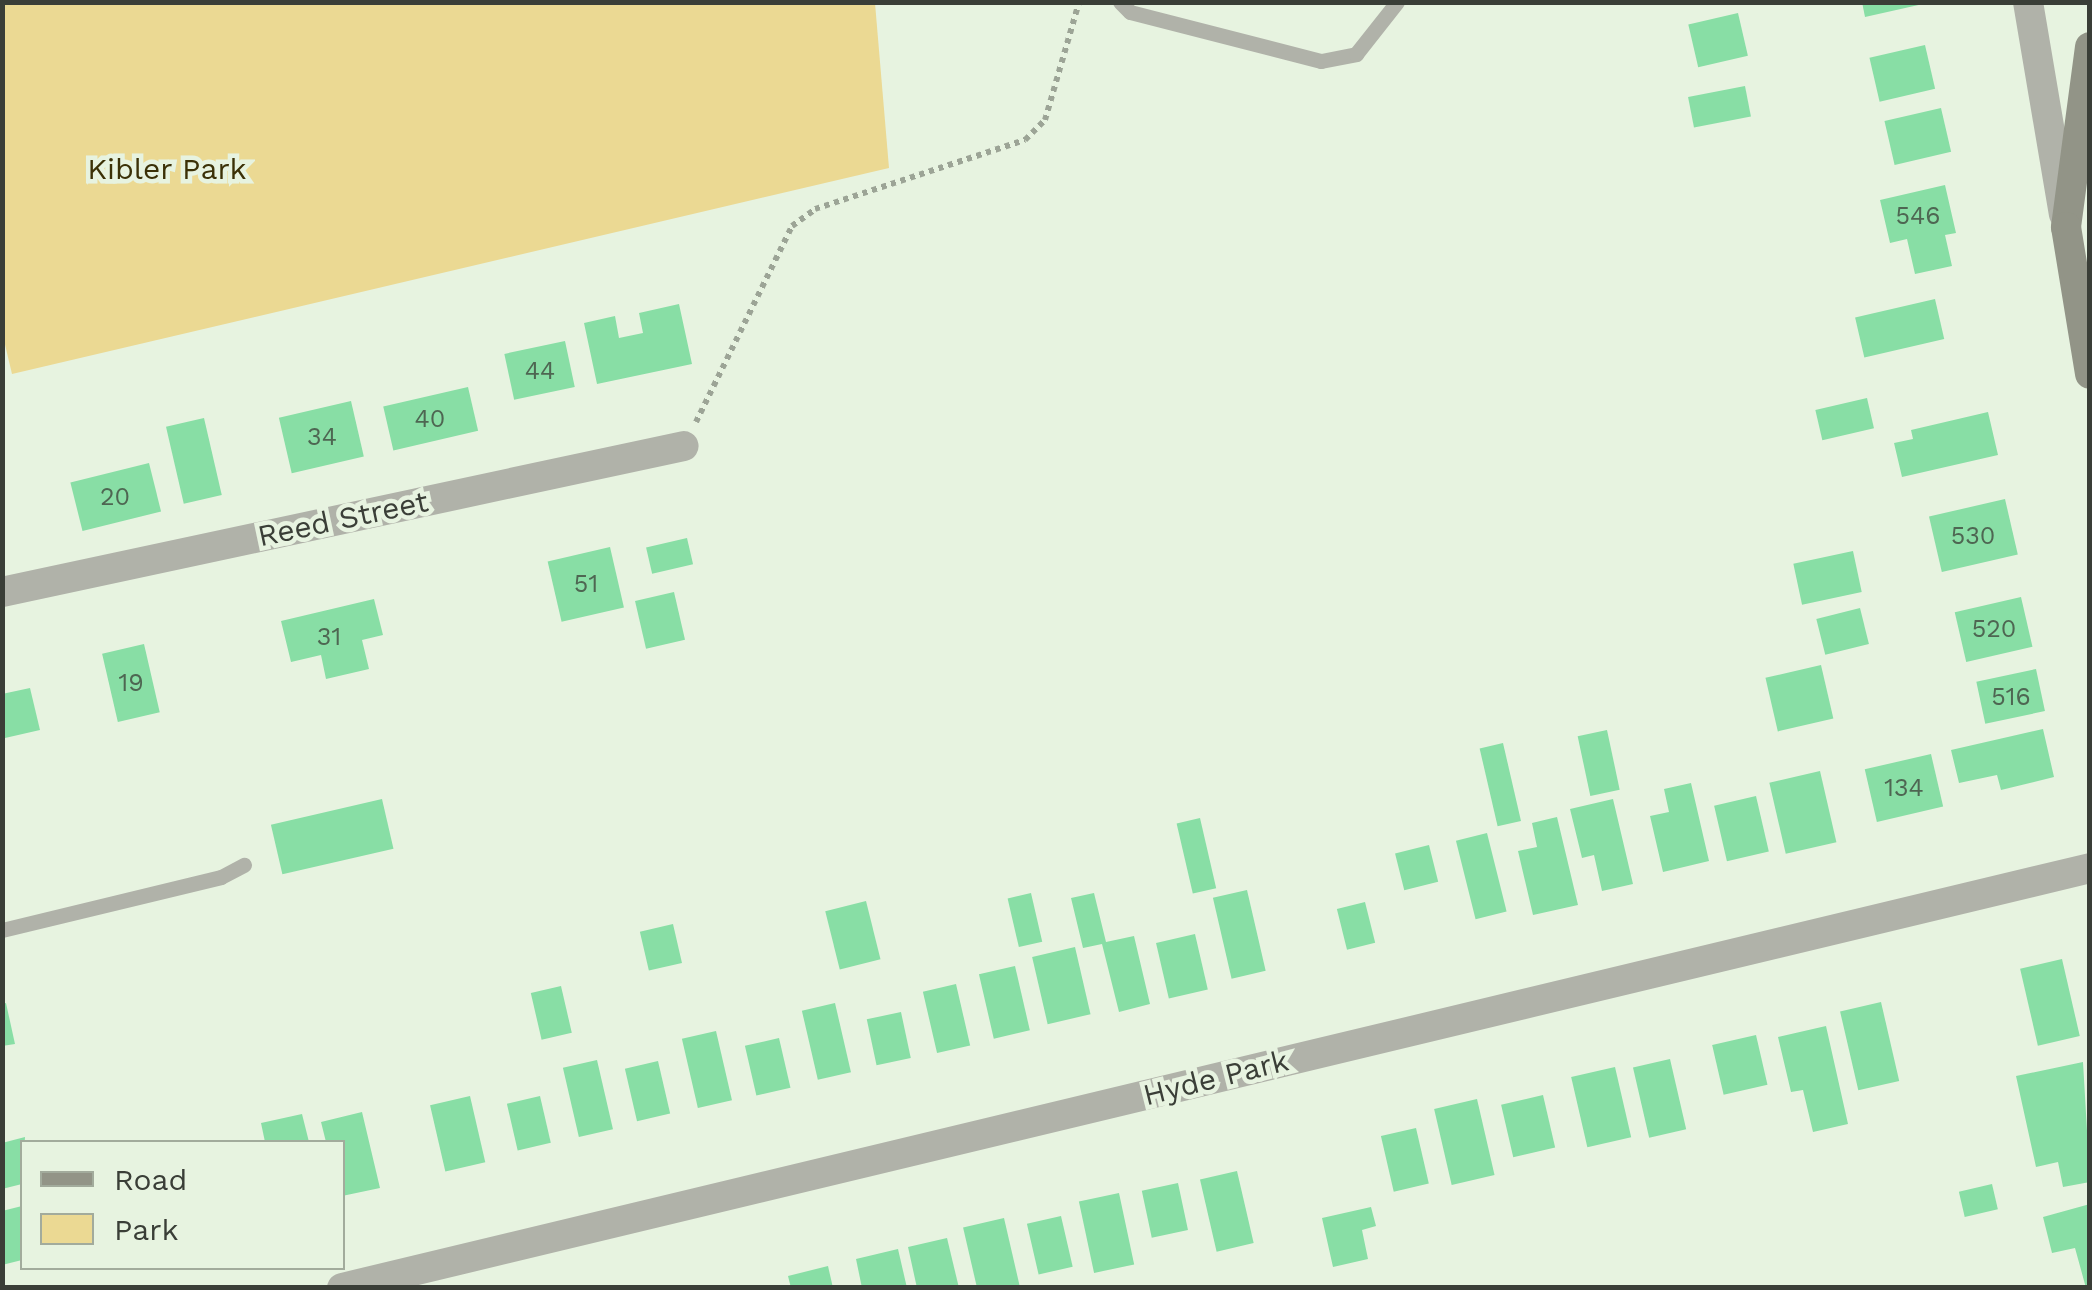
<!DOCTYPE html>
<html>
<head>
<meta charset="utf-8">
<style>
	body { margin:0 }
	#map { position:relative; width:2092px; height:1290px; overflow:hidden; background:#e7f3e0; font-family:"Work Sans",sans-serif }
	div>[style] { position:absolute }
	[style*='--x'] { left:calc(var(--x)*1px); top:calc(var(--y)*1px); width:calc(var(--w)*1px); rotate:calc(var(--a)*1deg) }
	.green>* { inset:0; background:#ebd993 }
	.building>* { inset:0; background:#88dea5; transform-origin:0 0 }
	.path>* { height:6px; margin-top:-3px; transform-origin:0; background:repeating-linear-gradient(90deg,#9ca496 0 5px,transparent 0 10px) }
	.lane>* { height:15px; margin:-7.5px; padding:0 7.5px; transform-origin:7.5px; border-radius:7.5px; background:#b0b2a9 }
	.street>* { height:30px; margin:-15px; padding:0 15px; transform-origin:15px; border-radius:15px; background:#b0b2a9 }
	.secondary>* { height:30px; margin:-15px; padding:0 15px; transform-origin:15px; border-radius:15px; background:#929487 }
	span { translate:-50% -50%; white-space:nowrap; text-align:center; line-height:1.15; -webkit-text-stroke:9px #e7f3e0; paint-order:stroke }
	.number-label { font-size:25px; color:#4e6652 }
	.number-label span { -webkit-text-stroke-width:0 }
	.park-label { font-size:30px; color:#3b3107 }
	.street-label { font-size:30px; color:#3a3e37 }
	.frame { position:absolute; inset:0; border:5px solid #3a3e37; pointer-events:none }
	.legend { position:absolute; left:20px; top:1140px; width:325px; height:130px; box-sizing:border-box; background:#e7f3e0; border:2px solid #a2ab9c; margin:0; padding:12px 18px; list-style:none; font-size:30px; color:#3a3e37 }
	.legend li { display:flex; align-items:center; gap:20px; height:50px }
	.legend b { width:50px; border:2px solid #a2ab9c }
</style>
</head>
<body>
<div id="map">
	<div class="green">
		<i style="clip-path:polygon(2px 3px,875px 3px,889px 168px,12px 374px,2px 332px)"></i>
	</div>
	<div class="building">
		<i style="clip-path:polygon(1862px 2px,1922px 2px,1923px 4px,1865px 17px)"></i>
		<i style="left:1738px;top:13px;width:44px;height:51px;rotate:77deg"></i>
		<i style="left:1925px;top:45px;width:45px;height:57px;rotate:77deg"></i>
		<i style="left:1745px;top:86px;width:31px;height:58px;rotate:79deg"></i>
		<i style="left:1941px;top:108px;width:45px;height:58px;rotate:77deg"></i>
		<i style="clip-path:polygon(1945px 185px,1956px 233px,1945px 235px,1952px 266px,1915px 274px,1907px 239px,1890px 243px,1880px 200px)"></i>
		<i style="left:1935px;top:299px;width:41px;height:82px;rotate:77deg"></i>
		<i style="clip-path:polygon(679px 304px,692px 364px,597px 384px,584px 323px,615px 316px,619px 338px,643px 333px,639px 313px)"></i>
		<i style="left:565px;top:341px;width:47px;height:62px;rotate:78deg"></i>
		<i style="left:468px;top:387px;width:45px;height:87px;rotate:77deg"></i>
		<i style="left:1867px;top:398px;width:31px;height:53px;rotate:77deg"></i>
		<i style="left:351px;top:401px;width:57px;height:74px;rotate:77deg"></i>
		<i style="clip-path:polygon(1988px 412px,1998px 455px,1902px 477px,1894px 443px,1913px 439px,1911px 430px)"></i>
		<i style="left:204px;top:418px;width:79px;height:39px;rotate:77deg"></i>
		<i style="left:149px;top:463px;width:50px;height:81px;rotate:76deg"></i>
		<i style="left:2005px;top:499px;width:57px;height:78px;rotate:77deg"></i>
		<i style="left:687px;top:538px;width:27px;height:42px;rotate:77deg"></i>
		<i style="left:610px;top:547px;width:62px;height:64px;rotate:77deg"></i>
		<i style="left:1853px;top:551px;width:42px;height:61px;rotate:78deg"></i>
		<i style="left:674px;top:592px;width:49px;height:40px;rotate:77deg"></i>
		<i style="left:2021px;top:597px;width:51px;height:68px;rotate:77deg"></i>
		<i style="clip-path:polygon(374px 599px,383px 635px,362px 640px,369px 669px,326px 679px,321px 655px,291px 662px,281px 621px)"></i>
		<i style="left:1860px;top:608px;width:37px;height:45px;rotate:76deg"></i>
		<i style="left:144px;top:644px;width:70px;height:43px;rotate:77deg"></i>
		<i style="left:1821px;top:665px;width:55px;height:57px;rotate:77deg"></i>
		<i style="left:2036px;top:669px;width:43px;height:61px;rotate:78deg"></i>
		<i style="clip-path:polygon(30px 688px,40px 730px,5px 738px,2px 694px)"></i>
		<i style="clip-path:polygon(2043px 729px,2054px 777px,2001px 790px,1997px 775px,1959px 783px,1951px 750px)"></i>
		<i style="left:1607px;top:730px;width:61px;height:30px;rotate:78deg"></i>
		<i style="left:1503px;top:743px;width:80px;height:24px;rotate:77deg"></i>
		<i style="left:1931px;top:754px;width:54px;height:68px;rotate:77deg"></i>
		<i style="left:1820px;top:771px;width:73px;height:52px;rotate:77deg"></i>
		<i style="clip-path:polygon(1691px 783px,1709px 861px,1663px 872px,1650px 816px,1669px 812px,1664px 789px)"></i>
		<i style="left:1756px;top:796px;width:57px;height:43px;rotate:77deg"></i>
		<i style="left:382px;top:799px;width:51px;height:114px;rotate:77deg"></i>
		<i style="clip-path:polygon(1613px 799px,1633px 884px,1602px 891px,1594px 855px,1582px 858px,1570px 809px)"></i>
		<i style="clip-path:polygon(1557px 817px,1578px 905px,1533px 915px,1518px 851px,1537px 847px,1532px 823px)"></i>
		<i style="left:1200px;top:818px;width:72px;height:24px;rotate:77deg"></i>
		<i style="left:1487px;top:833px;width:81px;height:32px;rotate:76deg"></i>
		<i style="left:1429px;top:845px;width:38px;height:35px;rotate:76deg"></i>
		<i style="left:1247px;top:890px;width:83px;height:35px;rotate:77deg"></i>
		<i style="left:1031px;top:893px;width:50px;height:24px;rotate:77deg"></i>
		<i style="clip-path:polygon(1094px 893px,1106px 942px,1134px 936px,1150px 1004px,1119px 1012px,1102px 944px,1083px 948px,1071px 898px)"></i>
		<i style="left:866px;top:901px;width:60px;height:42px;rotate:76deg"></i>
		<i style="left:1365px;top:902px;width:42px;height:29px;rotate:76deg"></i>
		<i style="left:673px;top:924px;width:40px;height:34px;rotate:77deg"></i>
		<i style="left:1195px;top:934px;width:57px;height:40px;rotate:77deg"></i>
		<i style="left:1075px;top:947px;width:69px;height:44px;rotate:77deg"></i>
		<i style="left:2062px;top:959px;width:79px;height:43px;rotate:77deg"></i>
		<i style="left:1015px;top:966px;width:66px;height:37px;rotate:77deg"></i>
		<i style="left:956px;top:984px;width:63px;height:34px;rotate:77deg"></i>
		<i style="left:561px;top:986px;width:48px;height:31px;rotate:77deg"></i>
		<i style="left:1881px;top:1002px;width:81px;height:42px;rotate:77deg"></i>
		<i style="clip-path:polygon(6px 1003px,15px 1044px,2px 1046px,2px 1004px)"></i>
		<i style="left:835px;top:1003px;width:71px;height:34px;rotate:77deg"></i>
		<i style="left:901px;top:1012px;width:47px;height:35px;rotate:78deg"></i>
		<i style="clip-path:polygon(1826px 1026px,1848px 1124px,1813px 1132px,1803px 1090px,1791px 1092px,1778px 1037px)"></i>
		<i style="left:716px;top:1031px;width:71px;height:35px;rotate:77deg"></i>
		<i style="left:1756px;top:1035px;width:51px;height:45px;rotate:77deg"></i>
		<i style="left:779px;top:1038px;width:51px;height:35px;rotate:77deg"></i>
		<i style="left:1670px;top:1059px;width:72px;height:38px;rotate:77deg"></i>
		<i style="left:597px;top:1060px;width:71px;height:35px;rotate:77deg"></i>
		<i style="left:658px;top:1061px;width:54px;height:34px;rotate:77deg"></i>
		<i style="clip-path:polygon(2083px 1062px,2090px 1182px,2063px 1187px,2058px 1162px,2036px 1167px,2016px 1076px)"></i>
		<i style="left:1615px;top:1067px;width:72px;height:45px;rotate:77deg"></i>
		<i style="left:1543px;top:1095px;width:54px;height:43px;rotate:77deg"></i>
		<i style="left:470px;top:1096px;width:68px;height:41px;rotate:77deg"></i>
		<i style="left:540px;top:1096px;width:48px;height:34px;rotate:77deg"></i>
		<i style="left:1477px;top:1099px;width:78px;height:44px;rotate:77deg"></i>
		<i style="clip-path:polygon(362px 1112px,380px 1188px,342px 1196px,342px 1142px,326px 1142px,321px 1122px)"></i>
		<i style="clip-path:polygon(302px 1114px,309px 1142px,265px 1142px,261px 1123px)"></i>
		<i style="left:1416px;top:1128px;width:57px;height:36px;rotate:77deg"></i>
		<i style="clip-path:polygon(25px 1137px,22px 1184px,2px 1189px,2px 1143px)"></i>
		<i style="left:1237px;top:1171px;width:74px;height:38px;rotate:77deg"></i>
		<i style="left:1178px;top:1183px;width:48px;height:37px;rotate:78deg"></i>
		<i style="left:1992px;top:1184px;width:26px;height:34px;rotate:77deg"></i>
		<i style="left:1119px;top:1193px;width:73px;height:41px;rotate:78deg"></i>
		<i style="clip-path:polygon(2090px 1204px,2090px 1288px,2086px 1288px,2075px 1248px,2052px 1253px,2043px 1217px)"></i>
		<i style="clip-path:polygon(22px 1206px,22px 1260px,2px 1265px,2px 1211px)"></i>
		<i style="clip-path:polygon(1371px 1207px,1376px 1226px,1362px 1230px,1368px 1259px,1333px 1267px,1322px 1218px)"></i>
		<i style="left:1061px;top:1216px;width:52px;height:35px;rotate:77deg"></i>
		<i style="left:1004px;top:1218px;width:72px;height:42px;rotate:77deg"></i>
		<i style="clip-path:polygon(947px 1238px,959px 1288px,917px 1288px,908px 1247px)"></i>
		<i style="clip-path:polygon(898px 1249px,907px 1288px,862px 1288px,856px 1259px)"></i>
		<i style="clip-path:polygon(828px 1266px,833px 1288px,791px 1288px,788px 1276px)"></i>
	</div>
	<div class="path">
		<i style="--x:696;--y:422;--w:218;--a:-63.9"></i>
		<i style="--x:792;--y:226;--w:29;--a:-36"></i>
		<i style="--x:815;--y:209;--w:221;--a:-18.2"></i>
		<i style="--x:1025;--y:140;--w:28;--a:-45"></i>
		<i style="--x:1045;--y:120;--w:123;--a:-73.9"></i>
	</div>
	<div class="lane">
		<i style="--x:1120;--y:2;--w:14;--a:45"></i>
		<i style="--x:1130;--y:12;--w:197;--a:14.4"></i>
		<i style="--x:1321;--y:61;--w:36;--a:-11"></i>
		<i style="--x:1356;--y:54;--w:66;--a:-51.7"></i>
		<i style="--x:2;--y:930;--w:225;--a:-13.6"></i>
		<i style="--x:221;--y:877;--w:26;--a:-28"></i>
	</div>
	<div class="street">
		<i style="--x:2028;--y:2;--w:215;--a:80.4"></i>
		<i style="--x:2;--y:592;--w:697;--a:-12.08"></i>
		<i style="--x:342;--y:1288;--w:1798;--a:-13.51"></i>
	</div>
	<div class="secondary">
		<i style="--x:2090;--y:47;--w:182;--a:97.6"></i>
		<i style="--x:2066;--y:227;--w:149;--a:80.7"></i>
	</div>
	<div class="number-label">
		<span style="left:1918px;top:216px">546</span>
		<span style="left:540px;top:371px">44</span>
		<span style="left:430px;top:419px">40</span>
		<span style="left:322px;top:437px">34</span>
		<span style="left:115px;top:497px">20</span>
		<span style="left:1973px;top:536px">530</span>
		<span style="left:586px;top:584px">51</span>
		<span style="left:1994px;top:629px">520</span>
		<span style="left:329px;top:637px">31</span>
		<span style="left:131px;top:683px">19</span>
		<span style="left:2011px;top:697px">516</span>
		<span style="left:1904px;top:788px">134</span>
	</div>
	<div class="park-label">
		<span style="left:167px;top:169px">Kibler Park</span>
	</div>
	<div class="street-label">
		<span style="left:343px;top:519px;rotate:-12deg">Reed Street</span>
		<span style="left:1216px;top:1078px;rotate:-14deg">Hyde Park</span>
	</div>
	<div class="frame"></div>
	<ul class="legend">
	<li><b style="height:12px;background:#929487"></b>Road</li>
	<li><b style="height:28px;background:#ebd993"></b>Park</li>
	</ul>
</div>
</body>
</html>
